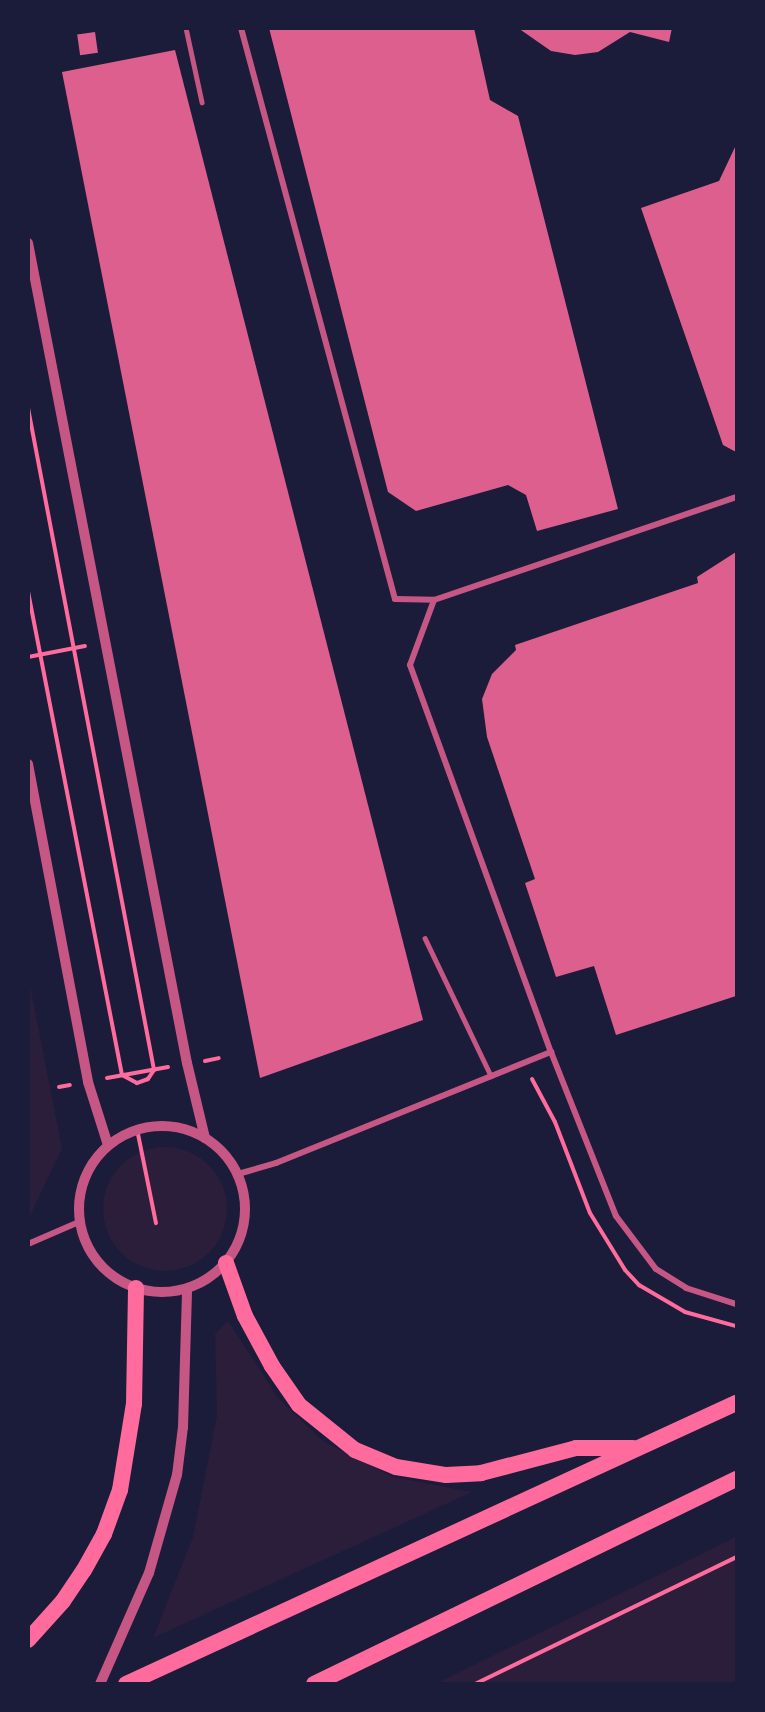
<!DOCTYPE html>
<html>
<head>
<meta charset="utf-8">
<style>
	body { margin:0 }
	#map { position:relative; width:765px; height:1712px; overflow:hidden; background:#1b1b3a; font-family:"Roboto Condensed",sans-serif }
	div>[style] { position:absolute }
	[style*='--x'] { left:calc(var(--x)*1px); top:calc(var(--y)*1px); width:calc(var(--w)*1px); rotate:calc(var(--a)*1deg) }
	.green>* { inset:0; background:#2a1e3b }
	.round { border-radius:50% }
	.building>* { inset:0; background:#dd5f8e; transform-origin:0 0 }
	.path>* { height:4px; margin:-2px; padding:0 2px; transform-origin:2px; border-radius:2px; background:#ff6b9d }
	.service>* { height:4.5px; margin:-2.25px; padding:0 2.25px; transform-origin:2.25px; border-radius:2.25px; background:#c65784 }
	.minor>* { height:6px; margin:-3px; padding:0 3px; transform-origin:3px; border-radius:3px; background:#c65784 }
	.tertiary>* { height:10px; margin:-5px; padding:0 5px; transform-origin:5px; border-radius:5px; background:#c65784 }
	.tertiary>.ring { margin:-5px; padding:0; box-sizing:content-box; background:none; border:10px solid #c65784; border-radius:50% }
	.trunk>* { height:16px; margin:-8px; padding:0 8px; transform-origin:8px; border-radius:8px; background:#ff6b9d }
	span { translate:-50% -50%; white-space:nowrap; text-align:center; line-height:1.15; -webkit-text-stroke:4.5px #1b1b3a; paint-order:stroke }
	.frame { position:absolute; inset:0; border:30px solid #1b1b3a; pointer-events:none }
</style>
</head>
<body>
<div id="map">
	<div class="green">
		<i style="clip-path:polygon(29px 980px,62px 1148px,29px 1218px,28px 1218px)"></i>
		<i class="round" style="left:103px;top:1147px;width:124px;height:124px"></i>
		<i style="clip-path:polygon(228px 1321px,278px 1398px,323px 1441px,393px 1477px,472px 1492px,153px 1638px,193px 1537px,217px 1415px,215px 1334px)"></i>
		<i style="clip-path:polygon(736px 1537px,736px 1683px,437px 1683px)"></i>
	</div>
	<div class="building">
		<i style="clip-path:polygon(269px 28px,474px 28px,490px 100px,518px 116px,618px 509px,537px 531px,526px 495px,508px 485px,416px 511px,388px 492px)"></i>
		<i style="clip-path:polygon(518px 28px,672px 28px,669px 42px,630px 32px,598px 52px,575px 55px,551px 51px)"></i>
		<i style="left:95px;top:32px;width:21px;height:18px;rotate:82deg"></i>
		<i style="clip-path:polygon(175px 50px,423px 1020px,260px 1078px,62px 72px)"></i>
		<i style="clip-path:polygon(736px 145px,736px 452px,723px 445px,641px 208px,719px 181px)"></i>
		<i style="clip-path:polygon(736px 552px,736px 996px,616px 1035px,594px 966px,556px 977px,525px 883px,535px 879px,487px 737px,482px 699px,492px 674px,516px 650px,515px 645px,698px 583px,697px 577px)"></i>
	</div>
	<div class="path">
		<i style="--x:28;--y:408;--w:674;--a:79.22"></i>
		<i style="--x:154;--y:1070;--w:11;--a:124"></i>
		<i style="--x:148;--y:1079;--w:12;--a:160"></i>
		<i style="--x:137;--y:1083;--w:17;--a:-152"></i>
		<i style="--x:122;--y:1075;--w:492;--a:-101"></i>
		<i style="--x:28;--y:657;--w:58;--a:-10.9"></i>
		<i style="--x:205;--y:1061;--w:14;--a:-12"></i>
		<i style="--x:107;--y:1078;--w:62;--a:-10.2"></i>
		<i style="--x:532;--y:1079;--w:49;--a:61.9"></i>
		<i style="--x:555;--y:1122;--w:97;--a:69"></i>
		<i style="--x:590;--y:1213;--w:67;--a:58.4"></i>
		<i style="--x:625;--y:1270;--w:21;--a:47"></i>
		<i style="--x:639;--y:1285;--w:53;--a:30.4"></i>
		<i style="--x:685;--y:1312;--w:53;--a:15.4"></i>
		<i style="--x:59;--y:1087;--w:11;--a:-10"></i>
		<i style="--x:137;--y:1129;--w:96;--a:78.6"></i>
		<i style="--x:475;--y:1684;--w:290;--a:-25.9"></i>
	</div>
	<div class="service">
		<i style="--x:186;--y:28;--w:76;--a:77.8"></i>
		<i style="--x:425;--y:938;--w:153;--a:64.4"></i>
	</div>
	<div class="minor">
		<i style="--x:241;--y:28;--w:591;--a:74.91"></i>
		<i style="--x:395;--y:599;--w:39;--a:1"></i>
		<i style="--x:434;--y:600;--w:319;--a:-18.8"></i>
		<i style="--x:434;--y:600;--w:69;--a:110.3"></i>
		<i style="--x:410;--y:665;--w:412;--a:70"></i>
		<i style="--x:551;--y:1052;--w:176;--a:68.4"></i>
		<i style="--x:616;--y:1216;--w:66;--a:53"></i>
		<i style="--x:656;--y:1269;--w:36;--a:32"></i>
		<i style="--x:686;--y:1288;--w:52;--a:17.7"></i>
		<i style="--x:238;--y:1174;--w:40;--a:-16"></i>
		<i style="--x:276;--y:1163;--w:297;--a:-22"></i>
		<i style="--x:28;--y:1244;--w:56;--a:-23.3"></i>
	</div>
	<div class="tertiary">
		<i style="--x:28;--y:243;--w:835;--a:79.03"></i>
		<i style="--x:187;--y:1063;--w:77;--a:76.5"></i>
		<i style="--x:28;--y:764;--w:324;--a:79.3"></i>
		<i style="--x:88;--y:1082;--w:66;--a:72.4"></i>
		<i class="ring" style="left:79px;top:1126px;width:156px;height:156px"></i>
		<i style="--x:100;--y:1684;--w:121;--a:-66.2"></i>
		<i style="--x:149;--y:1573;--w:102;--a:-74.1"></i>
		<i style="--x:177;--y:1475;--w:48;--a:-82.9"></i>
		<i style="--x:183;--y:1427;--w:138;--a:-88.3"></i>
	</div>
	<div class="trunk">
		<i style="--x:226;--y:1263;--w:56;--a:70.3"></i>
		<i style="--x:245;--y:1316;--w:57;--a:61.6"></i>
		<i style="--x:272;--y:1366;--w:47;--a:55.3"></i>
		<i style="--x:299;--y:1405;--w:72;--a:38.8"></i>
		<i style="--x:355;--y:1450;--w:44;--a:22.5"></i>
		<i style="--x:396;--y:1467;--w:51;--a:9.1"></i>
		<i style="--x:446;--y:1475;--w:35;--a:-3"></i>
		<i style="--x:481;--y:1473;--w:98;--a:-14.7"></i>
		<i style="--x:576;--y:1448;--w:57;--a:0"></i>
		<i style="--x:28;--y:1640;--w:52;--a:-48.1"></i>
		<i style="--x:63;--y:1601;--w:37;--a:-56"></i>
		<i style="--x:84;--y:1570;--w:41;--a:-60.9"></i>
		<i style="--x:104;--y:1534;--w:47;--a:-70"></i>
		<i style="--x:120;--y:1490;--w:87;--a:-80.8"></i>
		<i style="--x:134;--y:1404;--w:116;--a:-89"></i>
		<i style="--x:126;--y:1684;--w:672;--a:-24.73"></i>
		<i style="--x:314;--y:1684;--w:469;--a:-25.9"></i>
	</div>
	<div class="frame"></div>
</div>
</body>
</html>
